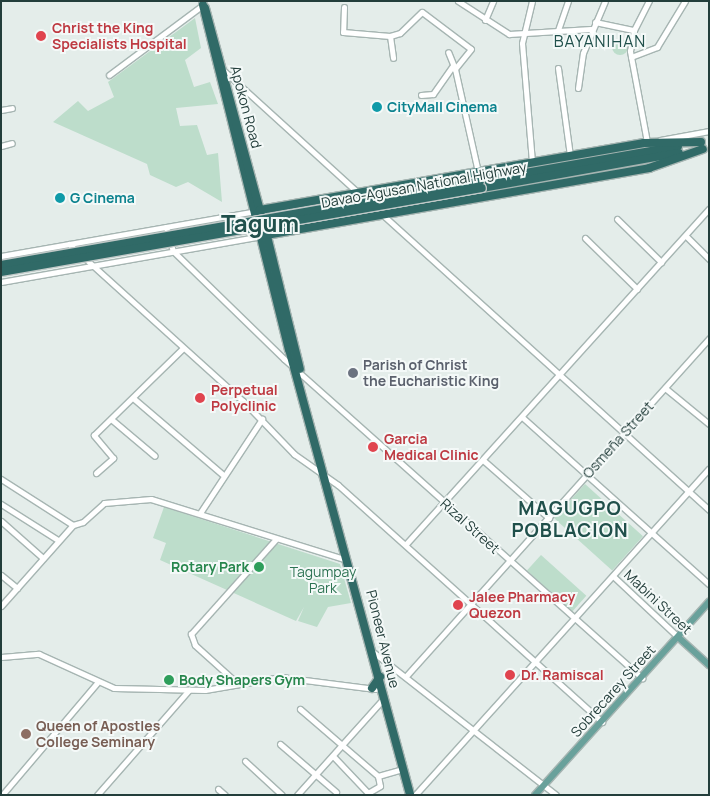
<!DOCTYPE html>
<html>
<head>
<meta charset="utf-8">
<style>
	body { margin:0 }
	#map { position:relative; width:710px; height:796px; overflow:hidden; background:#e4edea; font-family:Manrope,sans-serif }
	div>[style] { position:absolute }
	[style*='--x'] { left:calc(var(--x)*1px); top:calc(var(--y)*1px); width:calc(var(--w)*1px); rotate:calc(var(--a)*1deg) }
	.green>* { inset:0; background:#bdddcb; transform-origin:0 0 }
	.round { border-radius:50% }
	.roads { filter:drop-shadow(1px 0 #a6b5b2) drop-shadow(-1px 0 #a6b5b2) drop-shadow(0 1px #a6b5b2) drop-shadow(0 -1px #a6b5b2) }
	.minor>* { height:5px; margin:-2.5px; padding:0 2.5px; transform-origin:2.5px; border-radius:2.5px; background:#fff }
	.major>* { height:6px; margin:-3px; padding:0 3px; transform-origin:3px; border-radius:3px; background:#69a19b }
	.highway>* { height:8px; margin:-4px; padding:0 4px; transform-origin:4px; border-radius:4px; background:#306a67 }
	.bridges { filter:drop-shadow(1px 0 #c1c9c8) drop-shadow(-1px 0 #c1c9c8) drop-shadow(0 1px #c1c9c8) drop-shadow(0 -1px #c1c9c8) }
	.highway-bridge>* { height:8px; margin:-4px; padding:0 4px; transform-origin:4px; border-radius:4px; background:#306a67 }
	.dots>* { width:14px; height:14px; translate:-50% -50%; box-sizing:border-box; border:2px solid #f4f9f8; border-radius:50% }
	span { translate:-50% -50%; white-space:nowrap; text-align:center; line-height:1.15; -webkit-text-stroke:4px #f4f9f8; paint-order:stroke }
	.health-label { font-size:14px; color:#be3a42; font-weight:700 }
	.left { translate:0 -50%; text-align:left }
	.street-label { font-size:14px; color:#233e3b }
	.culture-label { font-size:14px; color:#0d838f; font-weight:700 }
	.worship-label { font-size:14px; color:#5b616d; font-weight:700 }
	.leisure-label { font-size:14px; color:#27864d; font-weight:700 }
	.right { translate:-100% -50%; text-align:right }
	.park-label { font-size:14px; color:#2e7454 }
	.education-label { font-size:14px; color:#785e54; font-weight:700 }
	.quarter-label { font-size:16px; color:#20504b; letter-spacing:1px }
	.district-label { font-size:19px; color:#20504b; font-weight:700; letter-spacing:1px }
	.town-label { font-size:24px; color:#20504b; font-weight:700 }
	.frame { position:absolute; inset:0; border:2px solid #233e3b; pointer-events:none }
</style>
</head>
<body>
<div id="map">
	<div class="green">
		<i style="clip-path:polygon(195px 18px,201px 48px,185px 60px,194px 87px,210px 82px,218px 104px,176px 108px,180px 126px,197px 125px,207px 155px,218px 153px,222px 202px,188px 182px,176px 187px,150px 175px,147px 164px,53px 122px,78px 101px,88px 111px,114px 97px,108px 82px)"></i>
		<i class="round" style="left:612px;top:39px;width:16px;height:16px"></i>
		<i style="left:585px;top:484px;width:78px;height:46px;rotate:42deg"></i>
		<i style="clip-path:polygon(164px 507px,340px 564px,351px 603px,328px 607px,317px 627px,298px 621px,304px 607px,296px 621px,160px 560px,166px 543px,153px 538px)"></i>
		<i style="left:541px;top:555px;width:61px;height:21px;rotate:42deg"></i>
	</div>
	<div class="roads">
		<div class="minor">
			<i style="--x:458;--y:1;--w:61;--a:32.9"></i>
			<i style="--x:509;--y:34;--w:82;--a:-3.5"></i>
			<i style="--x:344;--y:7;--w:25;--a:92"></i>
			<i style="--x:343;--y:32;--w:47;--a:4.9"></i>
			<i style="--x:390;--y:36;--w:10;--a:-17"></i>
			<i style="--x:400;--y:33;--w:30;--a:-44"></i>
			<i style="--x:422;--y:12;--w:61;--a:37.1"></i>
			<i style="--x:471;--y:49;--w:26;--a:129"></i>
			<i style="--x:455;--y:69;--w:18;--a:-112"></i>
			<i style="--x:485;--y:20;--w:21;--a:-67"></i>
			<i style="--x:595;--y:22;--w:40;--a:12"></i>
			<i style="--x:558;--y:30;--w:31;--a:-71"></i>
			<i style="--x:390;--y:36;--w:22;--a:82"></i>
			<i style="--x:631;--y:57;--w:28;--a:-21"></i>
			<i style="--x:657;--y:47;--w:54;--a:-58.7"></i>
			<i style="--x:558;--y:68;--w:89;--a:82.2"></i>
			<i style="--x:222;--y:69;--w:196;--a:42.3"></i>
			<i style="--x:455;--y:69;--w:106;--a:77.4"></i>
			<i style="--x:109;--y:75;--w:117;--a:-36.7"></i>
			<i style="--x:578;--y:88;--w:35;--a:-82"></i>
			<i style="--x:583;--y:53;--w:56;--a:-67.1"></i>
			<i style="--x:421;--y:95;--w:12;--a:-5"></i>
			<i style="--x:433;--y:94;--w:33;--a:-55"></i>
			<i style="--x:1;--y:110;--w:11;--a:-10"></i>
			<i style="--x:660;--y:140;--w:50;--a:-10.4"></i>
			<i style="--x:647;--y:142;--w:93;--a:-100.6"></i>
			<i style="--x:630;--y:51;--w:21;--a:-79"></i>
			<i style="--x:634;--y:30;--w:33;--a:-63"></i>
			<i style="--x:1;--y:146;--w:11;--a:-15"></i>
			<i style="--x:532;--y:162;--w:119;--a:-94.8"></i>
			<i style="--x:522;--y:43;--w:43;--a:-76.6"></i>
			<i style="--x:374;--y:207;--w:452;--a:42.1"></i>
			<i style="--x:617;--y:219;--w:62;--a:44.3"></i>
			<i style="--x:166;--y:227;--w:25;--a:74"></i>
			<i style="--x:173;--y:251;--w:155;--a:44.2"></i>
			<i style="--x:284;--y:359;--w:480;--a:41.7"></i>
			<i style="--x:686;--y:236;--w:33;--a:45"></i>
			<i style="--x:585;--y:238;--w:73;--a:44.4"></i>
			<i style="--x:69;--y:244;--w:234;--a:42.1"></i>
			<i style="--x:243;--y:401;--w:74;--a:46.1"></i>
			<i style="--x:294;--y:454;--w:54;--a:35.2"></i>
			<i style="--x:338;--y:485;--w:355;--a:41.9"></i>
			<i style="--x:1;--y:256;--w:260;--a:-10"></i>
			<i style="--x:1;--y:282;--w:265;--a:-10"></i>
			<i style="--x:665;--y:388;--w:57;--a:39.3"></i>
			<i style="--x:133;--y:398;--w:117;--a:40.5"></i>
			<i style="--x:522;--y:417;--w:251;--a:41.8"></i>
			<i style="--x:111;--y:419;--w:57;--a:40.1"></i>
			<i style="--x:483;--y:460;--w:88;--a:41.3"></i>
			<i style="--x:96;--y:473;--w:23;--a:-41"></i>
			<i style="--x:113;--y:458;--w:30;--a:-130"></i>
			<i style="--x:94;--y:435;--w:124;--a:-44.3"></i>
			<i style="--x:1;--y:479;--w:85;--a:32.6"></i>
			<i style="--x:73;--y:525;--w:10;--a:-17"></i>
			<i style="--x:83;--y:522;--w:28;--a:-42"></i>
			<i style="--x:104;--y:503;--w:47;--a:-4.9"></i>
			<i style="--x:151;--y:499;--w:205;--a:17.3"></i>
			<i style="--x:1;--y:504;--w:67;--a:32.3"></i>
			<i style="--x:200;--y:513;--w:113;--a:-56.6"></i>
			<i style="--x:1;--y:521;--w:56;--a:41.4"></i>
			<i style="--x:406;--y:544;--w:452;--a:-47.9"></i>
			<i style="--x:1;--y:575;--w:21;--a:39"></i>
			<i style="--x:613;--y:576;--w:89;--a:43.2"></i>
			<i style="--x:1;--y:606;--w:108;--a:-48.4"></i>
			<i style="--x:373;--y:652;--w:232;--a:38"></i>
			<i style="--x:1;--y:657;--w:38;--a:-5"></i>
			<i style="--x:39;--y:654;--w:82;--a:24.4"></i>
			<i style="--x:114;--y:688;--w:91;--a:1.3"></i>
			<i style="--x:205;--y:690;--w:77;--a:-9.7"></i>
			<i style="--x:281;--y:677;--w:95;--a:7.3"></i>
			<i style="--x:407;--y:675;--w:453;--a:-48.1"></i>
			<i style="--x:237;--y:683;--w:57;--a:-137.9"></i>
			<i style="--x:195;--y:645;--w:12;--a:-110"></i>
			<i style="--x:191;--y:634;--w:127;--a:-48.2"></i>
			<i style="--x:300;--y:709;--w:103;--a:40.7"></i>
			<i style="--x:378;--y:776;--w:10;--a:79"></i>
			<i style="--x:380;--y:786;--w:14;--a:150"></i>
			<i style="--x:368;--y:793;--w:51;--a:-133.4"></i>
			<i style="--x:280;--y:744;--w:74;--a:40.6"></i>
			<i style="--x:245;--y:761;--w:50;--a:42.6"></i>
			<i style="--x:378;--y:776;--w:26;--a:-16"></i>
			<i style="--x:218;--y:789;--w:9;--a:41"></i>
			<i style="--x:2;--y:795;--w:147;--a:-49.7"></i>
			<i style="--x:97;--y:795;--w:140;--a:-48.8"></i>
			<i style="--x:297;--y:795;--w:130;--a:-48.1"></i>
			<i style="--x:415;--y:795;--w:439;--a:-48"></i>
		</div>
		<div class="major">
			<i style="--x:678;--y:637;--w:42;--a:42.1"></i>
			<i style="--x:535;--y:795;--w:260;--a:-48"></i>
		</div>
		<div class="highway">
			<i style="--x:203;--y:5;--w:355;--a:76"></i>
			<i style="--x:289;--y:349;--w:462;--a:74.8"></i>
			<i style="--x:205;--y:8;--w:213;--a:74.8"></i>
			<i style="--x:480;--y:181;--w:201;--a:-10"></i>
			<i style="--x:482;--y:188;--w:200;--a:-10.1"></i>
			<i style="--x:255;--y:218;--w:9;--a:-58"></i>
			<i style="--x:260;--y:210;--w:390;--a:-9.9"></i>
			<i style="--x:644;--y:143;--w:57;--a:-1"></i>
			<i style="--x:258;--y:230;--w:9;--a:32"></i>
			<i style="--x:266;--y:235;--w:389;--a:-9.9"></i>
			<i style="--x:649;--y:168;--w:57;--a:-19.4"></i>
			<i style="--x:266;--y:232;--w:141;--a:76.1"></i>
			<i style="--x:372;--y:688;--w:14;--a:-54"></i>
		</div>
	</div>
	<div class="bridges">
		<div class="highway-bridge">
			<i style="--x:1;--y:265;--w:486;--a:-9.9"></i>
			<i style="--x:1;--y:272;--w:488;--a:-9.9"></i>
		</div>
	</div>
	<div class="dots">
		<i style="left:41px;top:36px;background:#e0444e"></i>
		<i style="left:377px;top:107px;background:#0f9aa8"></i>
		<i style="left:60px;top:198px;background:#0f9aa8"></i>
		<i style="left:353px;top:373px;background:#6b7280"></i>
		<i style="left:200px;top:398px;background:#e0444e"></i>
		<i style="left:373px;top:447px;background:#e0444e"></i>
		<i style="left:259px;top:567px;background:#2e9e5b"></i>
		<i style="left:458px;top:605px;background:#e0444e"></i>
		<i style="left:510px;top:675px;background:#e0444e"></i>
		<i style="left:169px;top:680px;background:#2e9e5b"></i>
		<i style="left:26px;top:734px;background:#8d6e63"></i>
	</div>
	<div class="health-label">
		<span class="left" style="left:52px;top:36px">Christ the King<br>Specialists Hospital</span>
		<span class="left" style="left:211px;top:398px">Perpetual<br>Polyclinic</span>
		<span class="left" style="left:384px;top:447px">Garcia<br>Medical Clinic</span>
		<span class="left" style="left:469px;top:605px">Jalee Pharmacy<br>Quezon</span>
		<span class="left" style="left:521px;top:675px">Dr. Ramiscal</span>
	</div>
	<div class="street-label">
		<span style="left:246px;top:107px;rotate:75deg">Apokon Road</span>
		<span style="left:424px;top:185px;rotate:-10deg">Davao-Agusan National Highway</span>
		<span style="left:618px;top:440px;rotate:-48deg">Osmeña Street</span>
		<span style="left:470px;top:526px;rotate:42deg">Rizal Street</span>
		<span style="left:658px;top:602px;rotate:43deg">Mabini Street</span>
		<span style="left:383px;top:639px;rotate:76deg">Pioneer Avenue</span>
		<span style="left:613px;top:691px;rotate:-48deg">Sobrecarey Street</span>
	</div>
	<div class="culture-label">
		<span class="left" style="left:387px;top:107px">CityMall Cinema</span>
		<span class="left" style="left:70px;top:198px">G Cinema</span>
	</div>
	<div class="worship-label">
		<span class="left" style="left:363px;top:373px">Parish of Christ<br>the Eucharistic King</span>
	</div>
	<div class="leisure-label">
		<span class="right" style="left:249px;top:567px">Rotary Park</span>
		<span class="left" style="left:179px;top:680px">Body Shapers Gym</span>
	</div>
	<div class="park-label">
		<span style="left:323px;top:580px">Tagumpay<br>Park</span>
	</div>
	<div class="education-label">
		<span class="left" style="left:36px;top:734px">Queen of Apostles<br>College Seminary</span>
	</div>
	<div class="quarter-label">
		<span style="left:600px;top:41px">BAYANIHAN</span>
	</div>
	<div class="district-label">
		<span style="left:570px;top:520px">MAGUGPO<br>POBLACION</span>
	</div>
	<div class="town-label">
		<span style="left:260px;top:223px">Tagum</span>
	</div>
	<div class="frame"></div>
</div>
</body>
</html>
